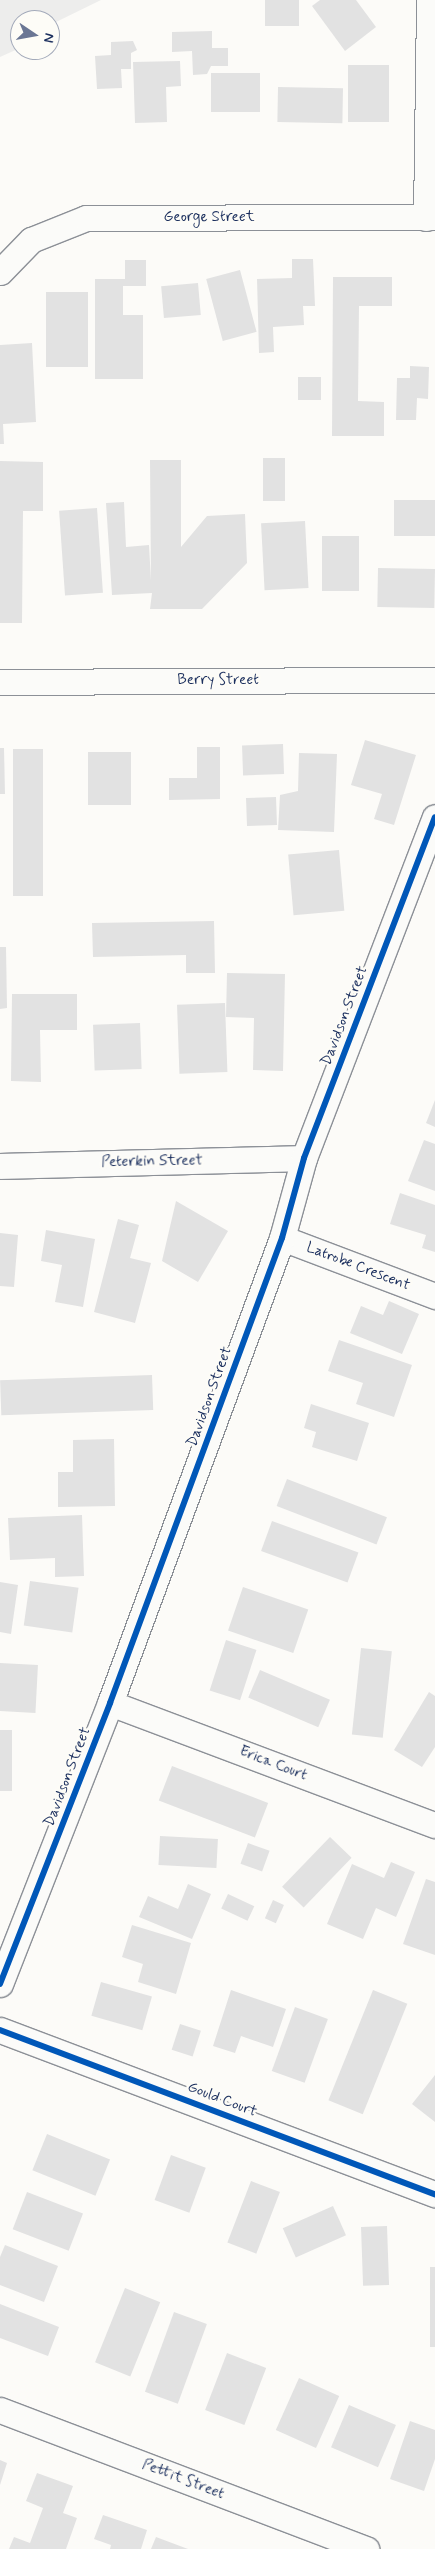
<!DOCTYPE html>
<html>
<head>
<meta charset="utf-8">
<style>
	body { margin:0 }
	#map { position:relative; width:435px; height:2549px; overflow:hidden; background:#fcfbf8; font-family:Mynerve,sans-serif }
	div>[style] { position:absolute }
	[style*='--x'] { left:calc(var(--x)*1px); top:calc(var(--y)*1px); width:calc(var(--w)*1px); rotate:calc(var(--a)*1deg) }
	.green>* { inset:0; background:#ededec }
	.building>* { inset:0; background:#e2e2e2; transform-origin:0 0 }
	.roads { filter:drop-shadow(1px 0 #8c9097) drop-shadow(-1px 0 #8c9097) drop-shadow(0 1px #8c9097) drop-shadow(0 -1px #8c9097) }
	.street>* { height:25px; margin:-12.5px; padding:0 12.5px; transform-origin:12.5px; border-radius:12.5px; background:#fbfbf9 }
	.cycleway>* { height:6px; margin:-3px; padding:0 3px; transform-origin:3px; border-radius:3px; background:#0057b8 }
	span { translate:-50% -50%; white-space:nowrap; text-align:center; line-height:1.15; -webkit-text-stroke:5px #fdfcf7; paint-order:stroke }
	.street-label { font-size:15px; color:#1b2f5e }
	.north { position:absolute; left:10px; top:10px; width:50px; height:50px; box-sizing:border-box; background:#fdfcf7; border:1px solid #a3aaba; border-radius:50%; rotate:102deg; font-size:14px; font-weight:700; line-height:20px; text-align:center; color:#1b2f5e }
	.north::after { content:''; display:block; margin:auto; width:18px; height:22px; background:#6a7694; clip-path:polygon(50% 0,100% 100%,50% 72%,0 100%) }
</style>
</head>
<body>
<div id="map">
	<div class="green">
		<i style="clip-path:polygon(0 0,101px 0,54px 23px,50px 29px,50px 20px,20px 20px,20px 48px,0 57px)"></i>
	</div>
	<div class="building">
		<i style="left:265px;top:0;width:34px;height:26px"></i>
		<i style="clip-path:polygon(320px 0,356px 0,376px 27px,345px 51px,312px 6px)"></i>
		<i style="clip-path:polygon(212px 31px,212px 48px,228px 48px,228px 66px,211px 66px,207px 74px,193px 75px,192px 51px,172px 52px,172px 32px)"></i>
		<i style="clip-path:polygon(133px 41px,137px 50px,131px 53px,131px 69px,121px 69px,122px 88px,97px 89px,95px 56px,111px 55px,111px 42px)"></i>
		<i style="clip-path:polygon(180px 61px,181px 86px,166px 87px,167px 122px,135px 123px,133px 62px)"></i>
		<i style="left:348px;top:65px;width:41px;height:57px"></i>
		<i style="left:211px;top:73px;width:49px;height:39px"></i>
		<i style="left:278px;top:87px;width:65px;height:35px;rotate:1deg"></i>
		<i style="clip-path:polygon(292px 259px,313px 259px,315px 306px,303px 306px,304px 325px,273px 327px,274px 352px,259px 353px,257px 279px,292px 278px)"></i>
		<i style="clip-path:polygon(125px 260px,146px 260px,146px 286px,123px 286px,123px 315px,143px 315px,143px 379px,95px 379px,95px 279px,125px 279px)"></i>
		<i style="left:240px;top:270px;width:64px;height:35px;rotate:75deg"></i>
		<i style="clip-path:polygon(333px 277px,392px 277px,392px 306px,359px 306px,358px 401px,384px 402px,384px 436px,332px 436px)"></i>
		<i style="left:198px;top:283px;width:32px;height:37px;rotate:85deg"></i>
		<i style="left:46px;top:292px;width:42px;height:75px"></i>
		<i style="clip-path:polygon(32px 343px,36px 422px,3px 424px,4px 444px,0 444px,0 345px)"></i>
		<i style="clip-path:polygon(410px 366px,429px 367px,428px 399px,417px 398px,416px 420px,396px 420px,397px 378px,410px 378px)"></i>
		<i style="left:298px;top:377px;width:23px;height:23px"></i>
		<i style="left:263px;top:458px;width:22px;height:43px"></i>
		<i style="clip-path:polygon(150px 460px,181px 460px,181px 547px,207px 516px,245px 514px,247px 563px,202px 609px,150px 609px,152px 593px,112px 595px,106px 503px,124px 502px,126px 547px,149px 545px,151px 581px)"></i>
		<i style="clip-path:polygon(0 461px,43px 462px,43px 511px,23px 511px,22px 623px,0 623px)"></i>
		<i style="left:435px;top:500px;width:36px;height:41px;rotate:90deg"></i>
		<i style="left:97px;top:508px;width:85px;height:38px;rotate:86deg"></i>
		<i style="left:305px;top:521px;width:67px;height:44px;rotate:87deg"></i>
		<i style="left:322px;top:536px;width:37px;height:55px"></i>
		<i style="left:378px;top:568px;width:57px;height:39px;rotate:1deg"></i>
		<i style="clip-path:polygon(365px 740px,416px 755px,394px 825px,374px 819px,382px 794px,351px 785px)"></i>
		<i style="left:283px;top:744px;width:30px;height:41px;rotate:88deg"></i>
		<i style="clip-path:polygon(197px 747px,220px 747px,220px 799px,169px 800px,169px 778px,197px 778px)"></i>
		<i style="clip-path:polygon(0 748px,4px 748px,5px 794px,0 794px)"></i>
		<i style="left:13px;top:749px;width:30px;height:147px"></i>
		<i style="left:88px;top:752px;width:43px;height:53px"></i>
		<i style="clip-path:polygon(299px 753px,337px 754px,334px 832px,278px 830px,280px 795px,298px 791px)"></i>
		<i style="left:276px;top:797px;width:28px;height:30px;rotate:88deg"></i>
		<i style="left:339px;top:850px;width:61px;height:51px;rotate:85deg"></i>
		<i style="clip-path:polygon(214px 921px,215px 973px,186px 973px,186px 955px,93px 957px,92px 923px)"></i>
		<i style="clip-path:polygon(0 947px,6px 947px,7px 1008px,0 1009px)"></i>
		<i style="clip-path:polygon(227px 973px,285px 974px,283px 1071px,253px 1070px,254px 1018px,226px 1017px)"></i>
		<i style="clip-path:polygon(12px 994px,77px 994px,77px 1030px,40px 1030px,41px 1082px,11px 1081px)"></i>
		<i style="left:225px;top:1003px;width:69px;height:48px;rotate:88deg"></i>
		<i style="left:140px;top:1023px;width:46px;height:47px;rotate:88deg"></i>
		<i style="clip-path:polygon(435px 1100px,435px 1127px,426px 1123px)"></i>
		<i style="clip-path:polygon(424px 1140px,435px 1144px,435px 1191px,408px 1181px)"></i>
		<i style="clip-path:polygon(400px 1193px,435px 1205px,435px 1252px,422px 1248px,426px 1235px,390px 1224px)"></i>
		<i style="clip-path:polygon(176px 1201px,228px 1231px,198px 1282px,162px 1261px)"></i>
		<i style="clip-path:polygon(118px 1219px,139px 1225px,130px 1258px,151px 1263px,135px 1323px,94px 1312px)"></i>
		<i style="clip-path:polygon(46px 1230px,95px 1239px,83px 1307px,55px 1302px,62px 1265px,41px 1261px)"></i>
		<i style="clip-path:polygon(0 1233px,18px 1235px,14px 1287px,0 1286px)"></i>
		<i style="clip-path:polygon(389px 1301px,419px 1314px,402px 1354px,350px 1333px,361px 1306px,383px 1315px)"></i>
		<i style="clip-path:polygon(339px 1340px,412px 1365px,394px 1417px,356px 1404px,363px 1383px,328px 1371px)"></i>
		<i style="left:152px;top:1375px;width:35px;height:152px;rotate:88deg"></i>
		<i style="clip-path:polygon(311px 1404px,369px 1423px,357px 1461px,312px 1447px,316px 1432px,304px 1428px)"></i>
		<i style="clip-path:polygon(114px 1439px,115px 1506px,58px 1507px,58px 1472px,73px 1472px,73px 1440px)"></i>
		<i style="left:287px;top:1479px;width:107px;height:29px;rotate:21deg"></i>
		<i style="clip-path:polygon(82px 1515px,84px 1576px,55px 1577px,55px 1558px,10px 1560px,8px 1518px)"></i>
		<i style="left:272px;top:1521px;width:92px;height:32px;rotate:20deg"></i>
		<i style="left:30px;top:1581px;width:49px;height:45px;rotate:8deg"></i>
		<i style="clip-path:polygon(0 1582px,18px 1585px,11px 1634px,0 1632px)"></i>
		<i style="left:243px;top:1587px;width:69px;height:46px;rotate:19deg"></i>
		<i style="left:226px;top:1640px;width:32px;height:53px;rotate:18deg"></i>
		<i style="left:361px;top:1648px;width:31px;height:87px;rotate:6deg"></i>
		<i style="left:0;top:1663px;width:38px;height:48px;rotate:3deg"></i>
		<i style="left:260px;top:1670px;width:76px;height:30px;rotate:23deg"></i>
		<i style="clip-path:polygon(429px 1692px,435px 1696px,435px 1747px,422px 1767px,394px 1750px)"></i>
		<i style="left:0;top:1730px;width:12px;height:61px"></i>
		<i style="left:172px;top:1766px;width:103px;height:37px;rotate:21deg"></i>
		<i style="left:160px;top:1836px;width:58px;height:29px;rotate:3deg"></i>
		<i style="left:330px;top:1837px;width:30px;height:69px;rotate:44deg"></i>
		<i style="left:248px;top:1843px;width:23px;height:22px;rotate:20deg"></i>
		<i style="clip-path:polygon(391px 1862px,415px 1872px,396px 1917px,376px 1908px,363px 1939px,327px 1924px,352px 1864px,384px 1878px)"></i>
		<i style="clip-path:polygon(426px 1879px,435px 1882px,435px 1955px,403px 1944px)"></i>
		<i style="clip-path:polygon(188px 1884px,211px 1894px,192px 1939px,139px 1917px,148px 1896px,178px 1909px)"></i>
		<i style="left:228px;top:1894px;width:29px;height:16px;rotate:25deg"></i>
		<i style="left:273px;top:1900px;width:12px;height:20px;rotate:24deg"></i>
		<i style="clip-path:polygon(132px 1925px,191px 1943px,176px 1994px,138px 1982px,143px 1964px,122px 1957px)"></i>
		<i style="left:101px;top:1982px;width:53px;height:35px;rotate:16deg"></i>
		<i style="clip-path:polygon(231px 1990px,286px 2009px,273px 2047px,241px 2036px,235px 2053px,213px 2046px)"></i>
		<i style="left:373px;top:1990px;width:37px;height:119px;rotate:22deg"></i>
		<i style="left:295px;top:2007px;width:35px;height:68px;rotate:20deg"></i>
		<i style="left:180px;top:2024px;width:22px;height:27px;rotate:18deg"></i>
		<i style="clip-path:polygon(435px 2075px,435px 2122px,412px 2104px)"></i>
		<i style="left:47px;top:2134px;width:68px;height:39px;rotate:22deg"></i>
		<i style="left:171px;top:2155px;width:37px;height:48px;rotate:20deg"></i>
		<i style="left:251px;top:2181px;width:31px;height:66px;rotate:21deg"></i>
		<i style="left:27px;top:2192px;width:60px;height:40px;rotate:21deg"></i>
		<i style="left:333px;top:2206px;width:32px;height:55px;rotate:66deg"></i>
		<i style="left:387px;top:2226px;width:59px;height:26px;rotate:88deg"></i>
		<i style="clip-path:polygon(5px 2245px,58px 2266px,44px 2302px,0 2285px,0 2257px)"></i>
		<i style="left:430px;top:2267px;width:5px;height:80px"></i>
		<i style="left:125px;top:2288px;width:38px;height:80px;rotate:22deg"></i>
		<i style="clip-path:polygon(0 2304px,59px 2327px,48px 2356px,0 2338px)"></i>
		<i style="left:174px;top:2312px;width:35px;height:85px;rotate:20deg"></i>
		<i style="left:227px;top:2353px;width:42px;height:61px;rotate:21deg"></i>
		<i style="left:299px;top:2378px;width:44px;height:57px;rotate:24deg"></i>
		<i style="left:349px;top:2405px;width:51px;height:46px;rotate:23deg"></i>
		<i style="clip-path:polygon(410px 2421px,435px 2430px,435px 2459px,424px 2491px,390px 2479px)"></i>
		<i style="clip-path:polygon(0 2460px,7px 2463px,0 2485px)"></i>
		<i style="clip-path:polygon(37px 2473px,73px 2486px,63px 2513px,77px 2518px,66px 2549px,9px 2549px,14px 2537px,30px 2543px,43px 2508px,26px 2501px)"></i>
		<i style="clip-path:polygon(103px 2515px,147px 2530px,141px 2549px,110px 2549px,111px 2545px,94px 2539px)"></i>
		<i style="clip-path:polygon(156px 2537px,188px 2549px,151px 2549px)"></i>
	</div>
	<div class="roads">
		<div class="street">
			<i style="--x:426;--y:218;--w:218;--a:-89.2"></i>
			<i style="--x:0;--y:272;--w:45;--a:-45.9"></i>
			<i style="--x:31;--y:240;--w:59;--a:-21.8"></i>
			<i style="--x:86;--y:218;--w:349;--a:-0.2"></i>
			<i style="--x:0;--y:682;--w:435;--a:-0.3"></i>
			<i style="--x:0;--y:1166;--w:304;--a:-1.5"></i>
			<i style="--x:282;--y:1238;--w:164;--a:20.8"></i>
			<i style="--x:110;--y:1703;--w:347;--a:20.6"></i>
			<i style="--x:0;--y:1984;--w:302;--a:-68.6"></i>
			<i style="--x:110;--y:1703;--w:496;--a:-69.7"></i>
			<i style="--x:282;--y:1238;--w:83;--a:-74.6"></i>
			<i style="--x:304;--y:1158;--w:365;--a:-69"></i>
			<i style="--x:0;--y:2030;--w:465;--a:20.7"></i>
			<i style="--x:0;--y:2410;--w:392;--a:20.8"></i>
		</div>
	</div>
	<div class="cycleway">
		<i style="--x:0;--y:1984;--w:302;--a:-68.6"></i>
		<i style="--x:110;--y:1703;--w:496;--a:-69.7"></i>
		<i style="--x:282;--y:1238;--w:83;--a:-74.6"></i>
		<i style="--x:304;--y:1158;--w:365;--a:-69"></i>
		<i style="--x:0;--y:2030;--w:465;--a:20.7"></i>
	</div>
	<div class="street-label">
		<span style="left:209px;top:218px">George Street</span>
		<span style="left:218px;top:681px">Berry Street</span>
		<span style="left:345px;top:1016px;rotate:-69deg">Davidson Street</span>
		<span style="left:152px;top:1162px;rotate:-1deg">Peterkin Street</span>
		<span style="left:358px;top:1267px;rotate:21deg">Latrobe Crescent</span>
		<span style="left:210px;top:1397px;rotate:-70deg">Davidson Street</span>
		<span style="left:273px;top:1764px;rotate:21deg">Erica Court</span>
		<span style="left:68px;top:1777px;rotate:-69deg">Davidson Street</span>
		<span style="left:222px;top:2100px;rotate:21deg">Gould Court</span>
		<span style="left:183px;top:2480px;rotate:21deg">Pettit Street</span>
	</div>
	<div class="north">N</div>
</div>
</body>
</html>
